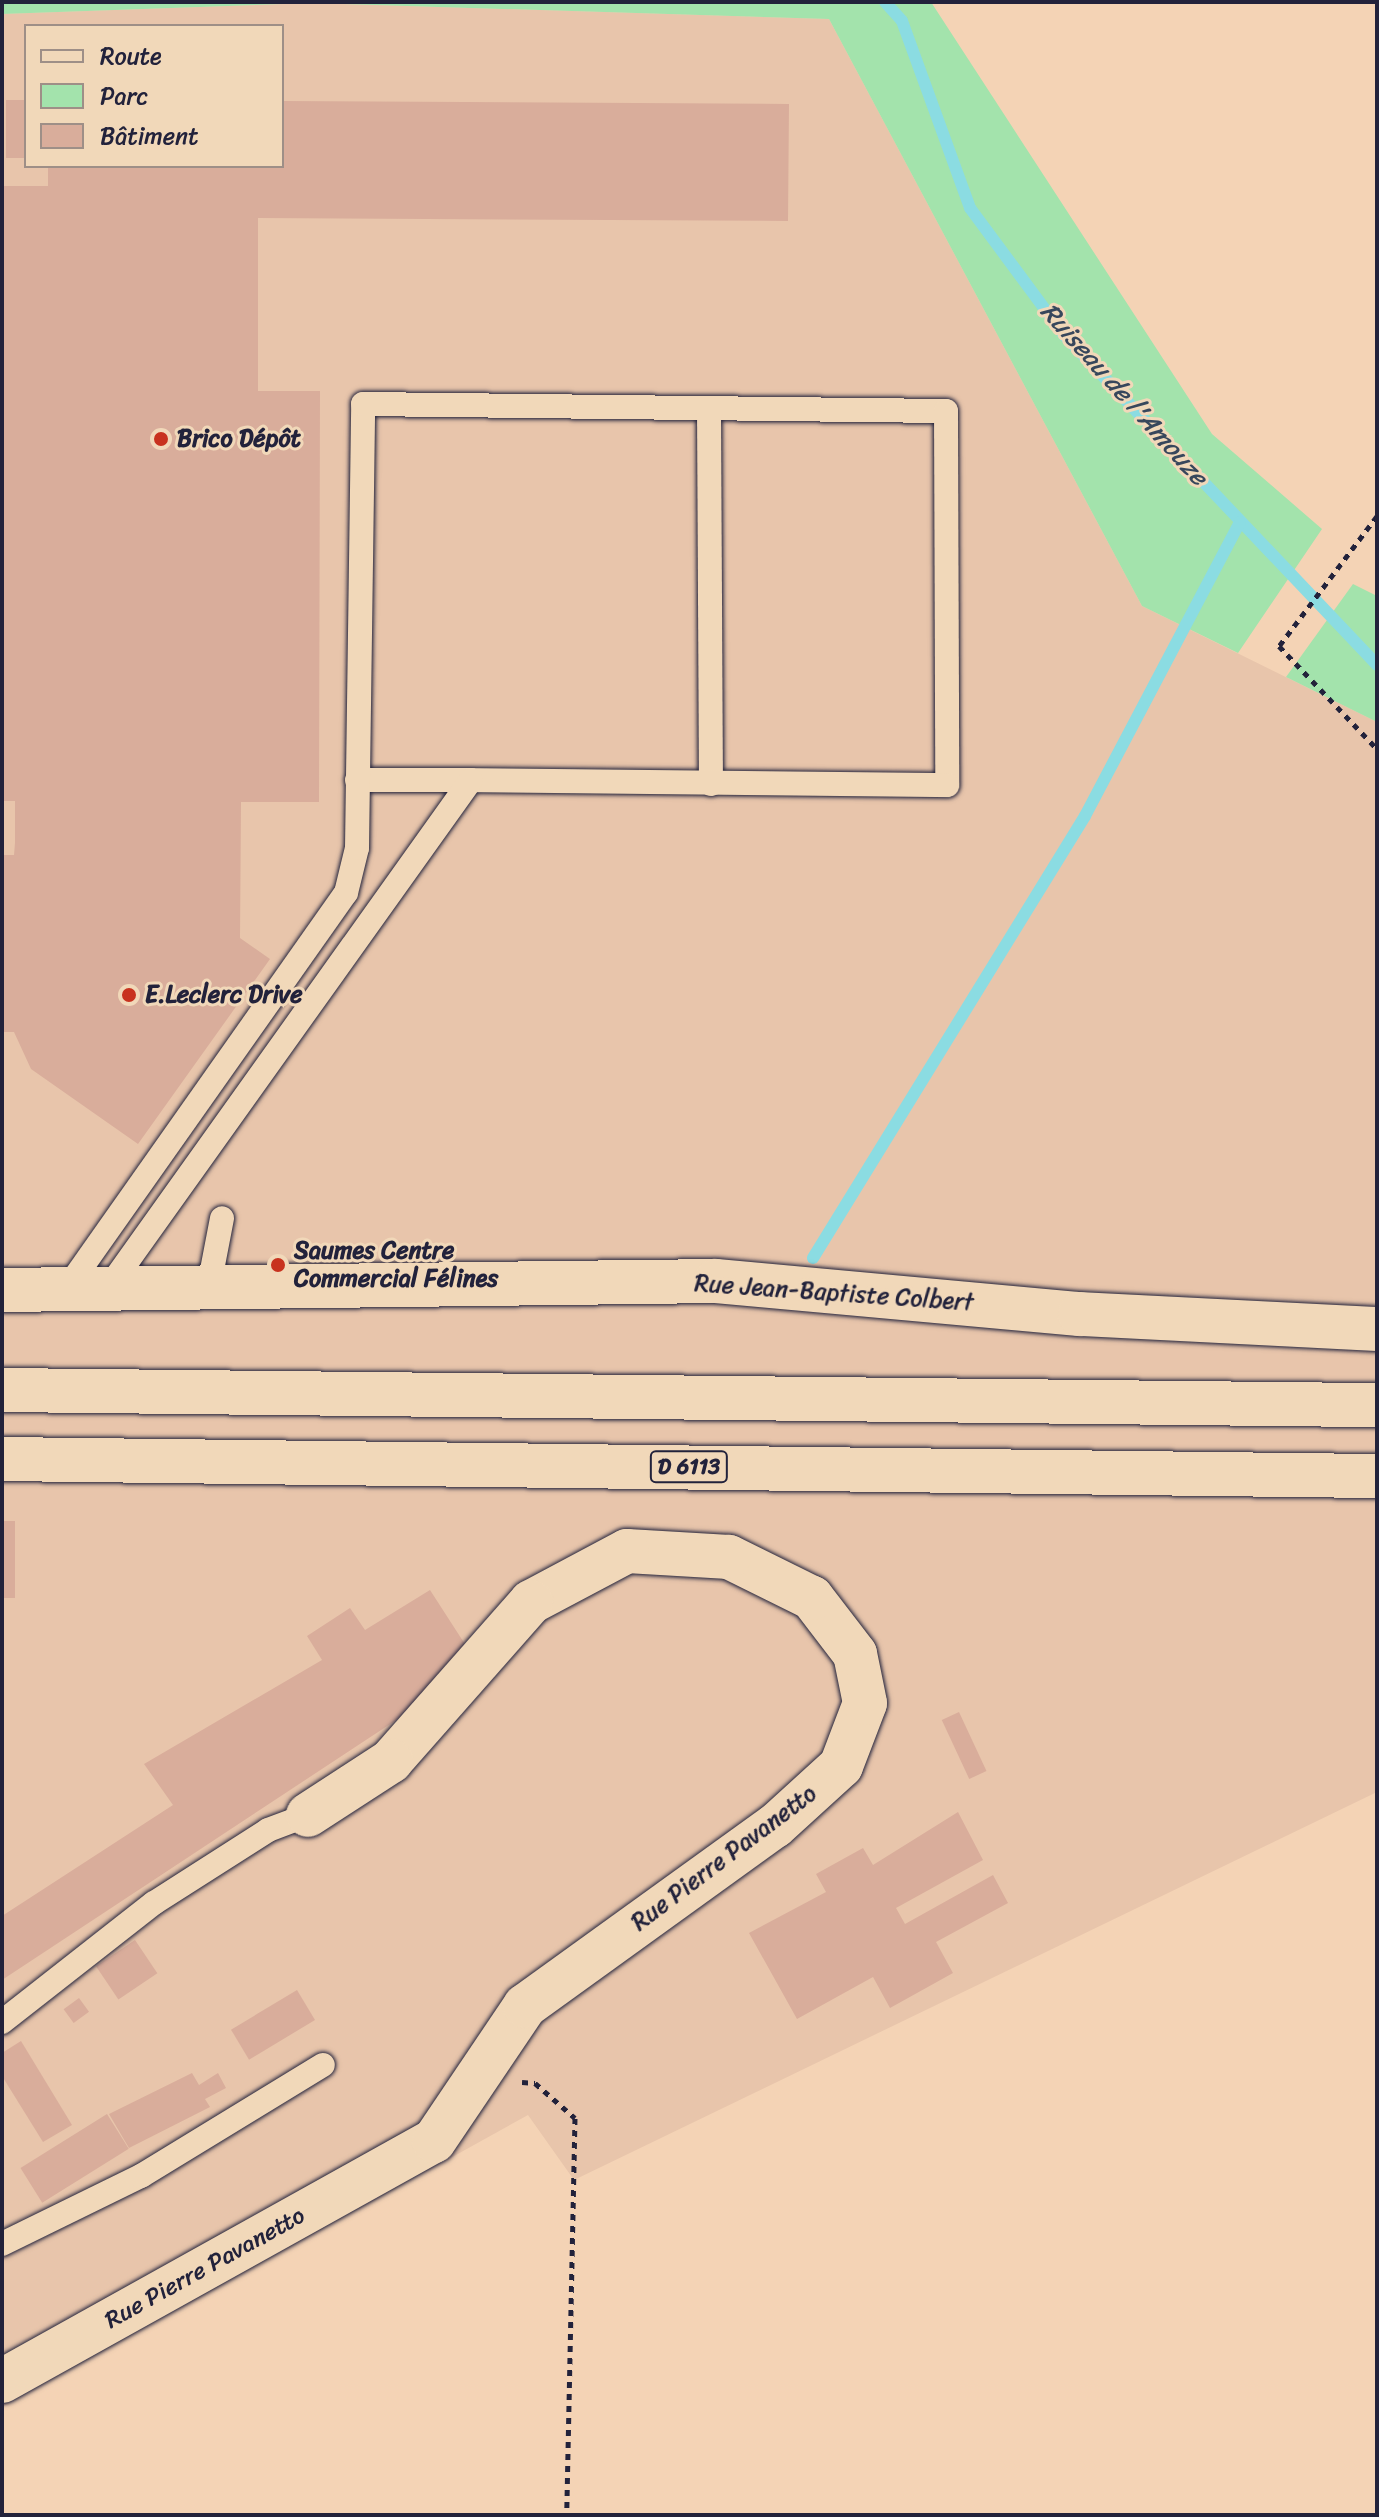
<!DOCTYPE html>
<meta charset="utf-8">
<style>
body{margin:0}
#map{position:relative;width:1379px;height:2517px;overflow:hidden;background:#f4d3b5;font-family:Sriracha,sans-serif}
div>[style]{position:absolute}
.built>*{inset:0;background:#e8c5ab}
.green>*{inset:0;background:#a3e3ac}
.stream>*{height:12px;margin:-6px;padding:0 6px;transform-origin:6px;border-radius:6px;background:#8bdce2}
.building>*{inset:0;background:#d9ad9b;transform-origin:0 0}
.path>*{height:5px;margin-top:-2.5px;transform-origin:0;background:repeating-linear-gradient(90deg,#22223b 0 6px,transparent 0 12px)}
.roads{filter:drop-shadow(0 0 2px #22223b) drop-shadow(0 0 2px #22223b)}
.service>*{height:24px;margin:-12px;padding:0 12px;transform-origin:12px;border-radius:12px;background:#f1d8b9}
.minor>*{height:44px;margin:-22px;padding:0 22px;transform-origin:22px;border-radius:22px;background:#f1d8b9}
.primary>*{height:44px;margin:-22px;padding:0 22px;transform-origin:22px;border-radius:22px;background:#f1d8b9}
.dots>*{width:22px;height:22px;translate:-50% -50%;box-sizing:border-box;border:4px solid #f1d8b9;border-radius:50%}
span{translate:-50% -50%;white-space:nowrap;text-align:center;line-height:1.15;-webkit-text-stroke:6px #f1d8b9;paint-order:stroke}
.shield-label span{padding:2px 6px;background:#f1d8b9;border:2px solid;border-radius:6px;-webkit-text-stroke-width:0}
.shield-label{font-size:22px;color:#22223b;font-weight:700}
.poi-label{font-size:24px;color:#22223b;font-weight:700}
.left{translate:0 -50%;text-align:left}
.street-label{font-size:24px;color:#22223b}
.water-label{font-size:26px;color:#37475c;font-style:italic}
.frame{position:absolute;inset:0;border:4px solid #22223b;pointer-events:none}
.legend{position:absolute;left:24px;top:24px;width:260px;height:144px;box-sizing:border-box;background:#f1d8b9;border:2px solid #9e8f87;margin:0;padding:10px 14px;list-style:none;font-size:24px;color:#22223b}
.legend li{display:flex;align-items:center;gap:16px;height:40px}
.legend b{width:40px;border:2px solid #9e8f87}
</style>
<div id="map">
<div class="built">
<div style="clip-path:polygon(evenodd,311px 3px,829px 19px,1142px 606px,1377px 722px,1377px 1792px,574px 2180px,528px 2115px,2px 2407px,2px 14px,311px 3px,26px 26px,282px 26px,282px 166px,26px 166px,26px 26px)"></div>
</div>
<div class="green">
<div style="clip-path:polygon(2px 2px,931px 2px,1212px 434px,1322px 529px,1238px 653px,1142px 606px,829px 19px,311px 3px,2px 14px)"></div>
<div style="clip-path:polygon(1353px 584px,1377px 596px,1377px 722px,1286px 677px)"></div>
</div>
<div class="stream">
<div style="left:885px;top:2px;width:25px;rotate:48deg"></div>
<div style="left:902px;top:21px;width:199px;rotate:70deg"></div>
<div style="left:970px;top:208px;width:158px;rotate:53.5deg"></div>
<div style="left:1064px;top:335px;width:455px;rotate:46.5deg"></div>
<div style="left:813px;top:1258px;width:519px;rotate:-58.39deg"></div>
<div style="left:1085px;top:816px;width:332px;rotate:-62.2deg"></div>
</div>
<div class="building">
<div style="left:6px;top:100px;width:20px;height:58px"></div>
<div style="clip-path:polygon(282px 101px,789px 104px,788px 221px,258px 218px,258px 391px,320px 391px,319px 802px,241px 802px,240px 938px,270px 959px,138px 1144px,31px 1069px,14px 1032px,2px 1032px,2px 855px,14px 855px,15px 843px,15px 801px,2px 801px,2px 186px,48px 186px,48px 166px,282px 166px)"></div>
<div style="left:2px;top:1521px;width:13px;height:77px"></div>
<div style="clip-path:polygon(430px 1590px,470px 1652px,416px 1707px,2px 1980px,2px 1916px,173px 1805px,144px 1764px,322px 1660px,307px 1636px,350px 1608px,365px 1630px)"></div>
<div style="left:959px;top:1712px;width:65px;height:19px;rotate:65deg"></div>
<div style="clip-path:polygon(958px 1812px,983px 1860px,896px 1908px,905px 1924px,993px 1875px,1008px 1903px,936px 1942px,953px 1973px,890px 2008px,873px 1977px,797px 2019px,749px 1933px,826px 1892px,816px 1874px,863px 1848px,873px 1865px)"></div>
<div style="left:135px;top:1940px;width:40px;height:47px;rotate:56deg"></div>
<div style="left:297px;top:1990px;width:35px;height:77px;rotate:59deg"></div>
<div style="left:79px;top:1998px;width:17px;height:19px;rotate:54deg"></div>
<div style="clip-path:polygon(21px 2041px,72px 2125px,43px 2142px,2px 2076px,2px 2053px)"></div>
<div style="clip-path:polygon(192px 2073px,199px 2085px,218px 2073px,226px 2088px,205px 2099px,210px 2107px,129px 2148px,109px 2114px)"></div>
<div style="left:107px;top:2114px;width:41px;height:102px;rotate:58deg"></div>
</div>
<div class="path">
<div style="left:1377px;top:516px;width:163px;rotate:127deg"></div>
<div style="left:1279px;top:646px;width:142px;rotate:46.4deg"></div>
<div style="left:522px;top:2082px;width:13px;rotate:4deg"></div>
<div style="left:535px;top:2083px;width:53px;rotate:41.2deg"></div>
<div style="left:575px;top:2118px;width:397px;rotate:91.2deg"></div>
</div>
<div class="roads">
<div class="service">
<div style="left:709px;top:408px;width:376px;rotate:89.7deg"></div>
<div style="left:357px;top:780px;width:114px"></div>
<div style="left:65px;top:1291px;width:487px;rotate:-54.8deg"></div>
<div style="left:346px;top:893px;width:46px;rotate:-76.3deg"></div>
<div style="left:357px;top:848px;width:444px;rotate:-89.2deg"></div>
<div style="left:363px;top:404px;width:583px;rotate:0.69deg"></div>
<div style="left:946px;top:411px;width:374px;rotate:89.8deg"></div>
<div style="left:947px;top:785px;width:476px;rotate:-179.4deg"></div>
<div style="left:471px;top:780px;width:627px;rotate:125.52deg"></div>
<div style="left:208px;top:1291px;width:74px;rotate:-79.1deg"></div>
<div style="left:2px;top:2022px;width:193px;rotate:-38.1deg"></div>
<div style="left:154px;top:1903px;width:135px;rotate:-32.6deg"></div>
<div style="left:268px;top:1830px;width:43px;rotate:-20.6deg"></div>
<div style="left:2px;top:2244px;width:155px;rotate:-26.1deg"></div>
<div style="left:141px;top:2176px;width:213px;rotate:-31.4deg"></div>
</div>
<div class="minor">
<div style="left:2px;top:1290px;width:714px;rotate:-0.72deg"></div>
<div style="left:716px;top:1281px;width:365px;rotate:5.2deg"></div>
<div style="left:1080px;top:1314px;width:297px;rotate:2.9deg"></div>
<div style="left:2px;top:2381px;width:494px;rotate:-29.1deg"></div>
<div style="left:434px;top:2141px;width:163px;rotate:-56deg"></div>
<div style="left:525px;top:2006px;width:308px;rotate:-35.8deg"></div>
<div style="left:775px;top:1826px;width:89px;rotate:-42.3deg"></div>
<div style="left:841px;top:1766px;width:67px;rotate:-69.1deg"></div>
<div style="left:865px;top:1703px;width:50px;rotate:-101.5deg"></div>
<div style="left:855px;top:1654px;width:71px;rotate:-127.5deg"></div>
<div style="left:812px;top:1598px;width:93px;rotate:-153.7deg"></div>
<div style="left:729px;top:1557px;width:102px;rotate:-176.6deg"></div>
<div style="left:627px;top:1551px;width:109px;rotate:152deg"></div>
<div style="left:531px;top:1602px;width:212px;rotate:131.4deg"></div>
<div style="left:391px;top:1761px;width:99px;rotate:147deg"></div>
</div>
<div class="primary">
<div style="left:2px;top:1390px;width:1375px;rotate:0.63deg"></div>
<div style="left:2px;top:1459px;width:1375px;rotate:0.71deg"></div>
</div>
</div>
<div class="dots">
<div style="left:161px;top:439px;background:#c8321e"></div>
<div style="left:129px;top:995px;background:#c8321e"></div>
<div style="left:278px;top:1265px;background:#c8321e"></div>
</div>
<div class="shield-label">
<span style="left:689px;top:1467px">D 6113</span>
</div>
<div class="poi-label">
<span class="left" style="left:177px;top:439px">Brico Dépôt</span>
<span class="left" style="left:145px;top:995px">E.Leclerc Drive</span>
<span class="left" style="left:294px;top:1265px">Saumes Centre<br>Commercial Félines</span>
</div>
<div class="street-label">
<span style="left:834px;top:1293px;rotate:4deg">Rue Jean-Baptiste Colbert</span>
<span style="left:724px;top:1858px;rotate:-37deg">Rue Pierre Pavanetto</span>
<span style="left:205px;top:2268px;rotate:-29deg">Rue Pierre Pavanetto</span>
</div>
<div class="water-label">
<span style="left:1124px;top:394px;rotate:48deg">Ruiseau de l'Amouze</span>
</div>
<div class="frame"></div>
<ul class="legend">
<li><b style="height:10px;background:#f1d8b9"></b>Route</li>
<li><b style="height:22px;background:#a3e3ac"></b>Parc</li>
<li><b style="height:22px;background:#d9ad9b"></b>Bâtiment</li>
</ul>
</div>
